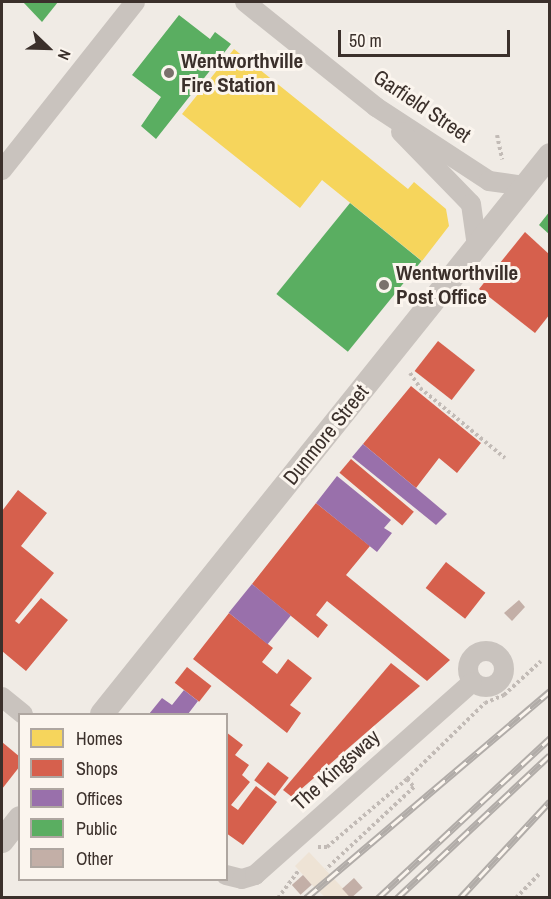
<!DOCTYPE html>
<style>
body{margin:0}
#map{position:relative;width:551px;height:899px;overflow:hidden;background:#f0ebe5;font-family:"Archivo Narrow",sans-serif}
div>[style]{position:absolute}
.plaza>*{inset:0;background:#eee3d5}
.homes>*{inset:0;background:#f6d55c}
.shops>*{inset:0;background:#d6604d;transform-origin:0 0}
.offices>*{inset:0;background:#9970ab;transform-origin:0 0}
.public>*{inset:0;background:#5aae61;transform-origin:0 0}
.building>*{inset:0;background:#c3afa7;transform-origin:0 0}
.path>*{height:4px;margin-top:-2px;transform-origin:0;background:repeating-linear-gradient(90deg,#c2bbb6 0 3px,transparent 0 6px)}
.minor>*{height:20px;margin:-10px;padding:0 10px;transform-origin:10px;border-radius:10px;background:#c9c3be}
.minor>.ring{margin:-10px;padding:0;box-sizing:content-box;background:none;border:20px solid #c9c3be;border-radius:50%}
.tertiary>*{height:24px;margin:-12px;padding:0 12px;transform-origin:12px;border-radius:12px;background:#c9c3be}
.rail>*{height:7px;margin-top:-3.5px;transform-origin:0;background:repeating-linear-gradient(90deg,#fbf5ee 0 14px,#b1aca8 0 28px);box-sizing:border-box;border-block:2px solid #b1aca8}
.path-bridge>*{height:4px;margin-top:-2px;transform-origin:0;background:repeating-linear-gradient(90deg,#c2bbb6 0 3px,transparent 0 6px)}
.dots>*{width:16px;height:16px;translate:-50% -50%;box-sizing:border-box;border:3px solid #fbf5ee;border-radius:50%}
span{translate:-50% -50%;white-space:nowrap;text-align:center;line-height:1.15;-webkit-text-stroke:6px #fbf5ee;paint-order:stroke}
.poi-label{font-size:21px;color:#3b302b;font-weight:700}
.left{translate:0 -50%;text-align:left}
.street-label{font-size:21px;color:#3b302b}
.frame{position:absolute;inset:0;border:3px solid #3b302b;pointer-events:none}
.legend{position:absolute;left:18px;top:713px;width:210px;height:168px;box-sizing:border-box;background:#fbf5ee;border:2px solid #aea6a0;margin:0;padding:8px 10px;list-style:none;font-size:18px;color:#3b302b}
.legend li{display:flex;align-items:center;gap:12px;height:30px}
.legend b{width:30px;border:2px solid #aea6a0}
.north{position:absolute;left:18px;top:18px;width:60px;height:60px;-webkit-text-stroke:4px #fbf5ee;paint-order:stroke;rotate:113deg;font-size:16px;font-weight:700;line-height:24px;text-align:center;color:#3b302b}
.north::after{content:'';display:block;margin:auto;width:21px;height:27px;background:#3b302b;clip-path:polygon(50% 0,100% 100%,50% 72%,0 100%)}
.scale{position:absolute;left:338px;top:30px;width:172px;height:27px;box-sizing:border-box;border:3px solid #3b302b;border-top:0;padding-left:8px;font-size:18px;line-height:21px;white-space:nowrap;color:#3b302b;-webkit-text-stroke:4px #fbf5ee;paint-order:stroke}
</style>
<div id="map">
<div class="plaza">
<div style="clip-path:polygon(309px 852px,351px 897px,325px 897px,312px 885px,295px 866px)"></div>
</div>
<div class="homes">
<div style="clip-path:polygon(234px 49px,408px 189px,414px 182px,446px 209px,449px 226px,422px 261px,322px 180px,300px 208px,182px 114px)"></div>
</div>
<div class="shops">
<div style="clip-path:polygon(525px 232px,550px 255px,550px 314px,535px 333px,479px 289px)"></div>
<div style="left:438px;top:341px;width:47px;height:38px;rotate:38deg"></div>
<div style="clip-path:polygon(411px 386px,481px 443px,457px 473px,439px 458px,416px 488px,363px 444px)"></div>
<div style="left:351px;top:459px;width:82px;height:18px;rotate:40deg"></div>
<div style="clip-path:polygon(18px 490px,47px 513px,21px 546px,54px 573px,15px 621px,19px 624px,41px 598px,68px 620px,26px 671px,2px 651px,2px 511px)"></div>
<div style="clip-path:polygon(316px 503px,370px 546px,346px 575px,450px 660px,427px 681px,327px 601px,316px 615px,328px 625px,318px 638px,252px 584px)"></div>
<div style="left:446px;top:562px;width:50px;height:33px;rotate:38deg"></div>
<div style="clip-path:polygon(229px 613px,273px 648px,262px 662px,277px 674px,288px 659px,312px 678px,290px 705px,301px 713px,287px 733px,193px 659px)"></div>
<div style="clip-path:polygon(391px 663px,420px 686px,292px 797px,283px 790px)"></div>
<div style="left:187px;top:667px;width:31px;height:20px;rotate:38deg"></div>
<div style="clip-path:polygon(226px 732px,243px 745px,235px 755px,249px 765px,242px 775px,250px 782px,231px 805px,238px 810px,256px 786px,277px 802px,243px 845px,226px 833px)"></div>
<div style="clip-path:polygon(2px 742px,20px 757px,20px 766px,2px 789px)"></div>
<div style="left:268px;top:762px;width:26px;height:23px;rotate:37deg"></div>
</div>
<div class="offices">
<div style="clip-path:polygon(363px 444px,416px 488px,447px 514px,436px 525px,352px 457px)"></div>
<div style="clip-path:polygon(337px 476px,391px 520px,384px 528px,392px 533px,377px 552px,316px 503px)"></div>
<div style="left:252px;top:584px;width:50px;height:37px;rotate:39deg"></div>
<div style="clip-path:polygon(184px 690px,198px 701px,188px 714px,149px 714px,162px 698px,172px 705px)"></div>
</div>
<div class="public">
<div style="clip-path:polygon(23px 2px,58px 2px,42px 22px)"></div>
<div style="clip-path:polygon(179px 15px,210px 39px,215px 32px,231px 44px,156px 139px,141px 126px,161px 97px,132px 75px)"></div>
<div style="left:350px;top:203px;width:92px;height:117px;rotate:39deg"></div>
<div style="clip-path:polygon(550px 211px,550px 235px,539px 225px)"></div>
</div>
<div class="building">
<div style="clip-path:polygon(519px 600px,525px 607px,512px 621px,504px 613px)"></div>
<div style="left:303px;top:875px;width:13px;height:15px;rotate:48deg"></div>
<div style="left:354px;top:878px;width:13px;height:16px;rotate:48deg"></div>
</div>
<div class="path">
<div style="left:497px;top:135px;width:25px;rotate:78deg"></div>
<div style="left:410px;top:373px;width:18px;rotate:56deg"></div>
<div style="left:420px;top:388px;width:110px;rotate:39.5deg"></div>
<div style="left:407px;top:779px;width:109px;rotate:-44.3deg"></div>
<div style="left:485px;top:703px;width:21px;rotate:-23deg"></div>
<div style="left:504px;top:695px;width:50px;rotate:-42.6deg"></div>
<div style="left:318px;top:847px;width:9px"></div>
<div style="left:327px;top:847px;width:105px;rotate:-40.4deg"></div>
<div style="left:407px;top:779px;width:11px;rotate:49deg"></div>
<div style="left:414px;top:787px;width:120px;rotate:137deg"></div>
<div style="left:516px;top:898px;width:33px;rotate:-46deg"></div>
</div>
<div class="minor">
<div style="left:245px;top:2px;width:168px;rotate:38.7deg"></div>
<div style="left:376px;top:107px;width:135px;rotate:33.2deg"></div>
<div style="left:489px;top:181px;width:35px;rotate:8deg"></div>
<div style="left:401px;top:132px;width:100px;rotate:45.8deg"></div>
<div style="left:471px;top:204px;width:42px;rotate:81.9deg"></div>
<div style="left:2px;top:170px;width:214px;rotate:-51.6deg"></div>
<div class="ring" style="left:468px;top:651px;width:16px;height:16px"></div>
<div style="left:2px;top:697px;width:27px;rotate:39deg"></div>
<div style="left:226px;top:875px;width:16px;rotate:14deg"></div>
<div style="left:242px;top:879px;width:14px;rotate:-17deg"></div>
<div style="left:255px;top:875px;width:290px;rotate:-41.6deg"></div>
</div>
<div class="tertiary">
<div style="left:102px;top:714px;width:716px;rotate:-51.29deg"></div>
<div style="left:2px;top:841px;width:29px;rotate:-52deg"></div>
</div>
<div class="rail">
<div style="left:306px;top:898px;width:320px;rotate:-40.3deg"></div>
<div style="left:378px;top:898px;width:235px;rotate:-42.9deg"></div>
<div style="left:397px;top:898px;width:209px;rotate:-43.1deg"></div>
<div style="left:460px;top:898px;width:132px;rotate:-47.1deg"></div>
</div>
<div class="path-bridge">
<div style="left:278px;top:898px;width:35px;rotate:-53deg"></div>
</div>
<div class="dots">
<div style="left:169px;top:73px;background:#7a716c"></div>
<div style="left:384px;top:285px;background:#7a716c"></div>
</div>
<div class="poi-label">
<span class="left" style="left:181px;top:73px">Wentworthville<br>Fire Station</span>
<span class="left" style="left:396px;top:285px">Wentworthville<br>Post Office</span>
</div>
<div class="street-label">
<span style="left:422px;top:106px;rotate:34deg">Garfield Street</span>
<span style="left:326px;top:435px;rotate:-51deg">Dunmore Street</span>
<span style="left:336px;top:770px;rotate:-42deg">The Kingsway</span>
</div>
<div class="frame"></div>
<ul class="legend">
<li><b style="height:16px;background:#f6d55c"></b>Homes</li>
<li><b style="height:16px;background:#d6604d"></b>Shops</li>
<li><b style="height:16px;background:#9970ab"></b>Offices</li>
<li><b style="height:16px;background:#5aae61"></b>Public</li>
<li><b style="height:16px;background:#c3afa7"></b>Other</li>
</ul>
<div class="north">N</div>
<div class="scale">50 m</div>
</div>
